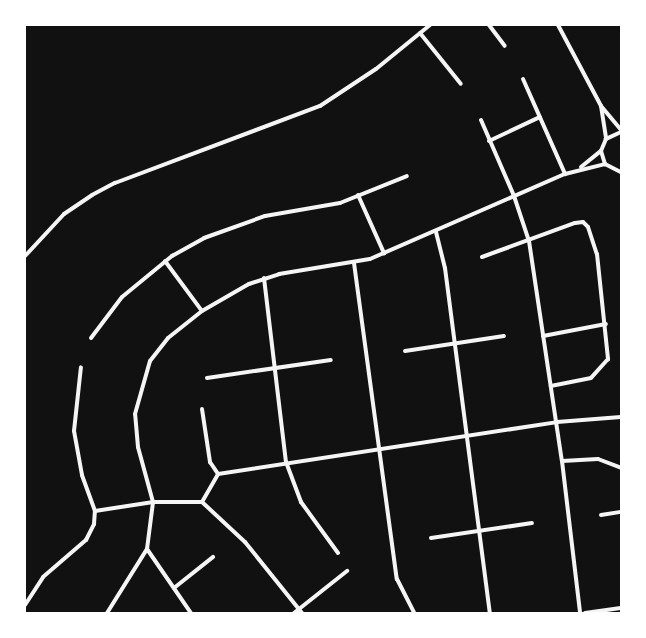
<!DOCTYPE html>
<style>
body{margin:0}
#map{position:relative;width:646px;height:638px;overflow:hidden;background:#111;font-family:"IBM Plex Sans",sans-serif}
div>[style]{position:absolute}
.minor>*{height:4px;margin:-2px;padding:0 2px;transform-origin:2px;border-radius:2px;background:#f5f5f5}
span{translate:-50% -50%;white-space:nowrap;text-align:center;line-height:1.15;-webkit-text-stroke:3.5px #fff;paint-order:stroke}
.frame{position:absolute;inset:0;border:26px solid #fff;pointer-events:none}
</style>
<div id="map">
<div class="minor">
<div style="left:489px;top:25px;width:26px;rotate:53deg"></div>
<div style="left:558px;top:25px;width:92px;rotate:62deg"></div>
<div style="left:601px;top:106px;width:31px;rotate:50deg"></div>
<div style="left:420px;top:33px;width:65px;rotate:51.2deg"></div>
<div style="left:523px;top:79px;width:104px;rotate:66.1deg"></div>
<div style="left:601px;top:106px;width:33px;rotate:81deg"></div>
<div style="left:481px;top:120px;width:83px;rotate:66.5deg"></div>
<div style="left:514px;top:196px;width:47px;rotate:71.6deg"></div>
<div style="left:529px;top:241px;width:222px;rotate:81.5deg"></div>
<div style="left:562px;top:461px;width:153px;rotate:83.2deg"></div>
<div style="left:621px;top:132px;width:17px;rotate:155deg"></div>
<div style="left:606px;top:139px;width:13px;rotate:113deg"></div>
<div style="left:601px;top:151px;width:14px;rotate:73deg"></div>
<div style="left:605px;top:164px;width:18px;rotate:27deg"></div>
<div style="left:489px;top:141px;width:56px;rotate:-25.2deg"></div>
<div style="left:581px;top:167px;width:26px;rotate:-39deg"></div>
<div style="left:358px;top:195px;width:64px;rotate:65.9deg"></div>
<div style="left:436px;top:232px;width:37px;rotate:76deg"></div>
<div style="left:445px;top:268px;width:348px;rotate:82.6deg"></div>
<div style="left:25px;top:256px;width:57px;rotate:-47.1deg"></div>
<div style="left:64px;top:214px;width:34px;rotate:-34deg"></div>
<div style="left:92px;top:195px;width:26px;rotate:-28deg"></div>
<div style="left:115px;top:183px;width:219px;rotate:-20.6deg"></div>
<div style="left:320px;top:106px;width:67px;rotate:-33.5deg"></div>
<div style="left:376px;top:69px;width:70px;rotate:-39.2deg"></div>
<div style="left:482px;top:257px;width:99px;rotate:-20.1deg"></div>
<div style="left:575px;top:223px;width:8px;rotate:-7deg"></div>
<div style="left:583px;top:222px;width:7px;rotate:45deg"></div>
<div style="left:588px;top:227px;width:28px;rotate:72deg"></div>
<div style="left:597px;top:254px;width:106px;rotate:84deg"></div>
<div style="left:608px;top:359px;width:25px;rotate:132deg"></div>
<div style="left:591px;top:378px;width:41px;rotate:168.7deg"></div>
<div style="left:165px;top:261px;width:62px;rotate:53.5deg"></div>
<div style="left:354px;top:263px;width:319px;rotate:82.3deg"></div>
<div style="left:397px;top:579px;width:38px;rotate:63deg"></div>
<div style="left:264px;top:278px;width:185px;rotate:83.2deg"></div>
<div style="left:286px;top:462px;width:43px;rotate:69.4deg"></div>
<div style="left:301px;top:502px;width:63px;rotate:54deg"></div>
<div style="left:543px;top:336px;width:64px;rotate:-10.8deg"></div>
<div style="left:91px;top:338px;width:51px;rotate:-52.9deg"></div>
<div style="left:122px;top:297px;width:65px;rotate:-39.4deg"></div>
<div style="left:172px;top:256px;width:37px;rotate:-29deg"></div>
<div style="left:204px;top:238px;width:65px;rotate:-19.8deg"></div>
<div style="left:265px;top:216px;width:76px;rotate:-9.8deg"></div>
<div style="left:340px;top:203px;width:72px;rotate:-21.9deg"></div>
<div style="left:405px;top:351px;width:100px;rotate:-8.6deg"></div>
<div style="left:207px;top:378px;width:125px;rotate:-8.3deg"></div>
<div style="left:202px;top:409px;width:54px;rotate:81.4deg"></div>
<div style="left:210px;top:462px;width:14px;rotate:56deg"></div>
<div style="left:562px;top:461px;width:36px;rotate:-3deg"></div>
<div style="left:598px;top:459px;width:25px;rotate:21deg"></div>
<div style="left:202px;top:502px;width:32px;rotate:-60deg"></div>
<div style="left:218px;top:474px;width:343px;rotate:-8.7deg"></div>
<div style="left:557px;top:422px;width:64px;rotate:-4.5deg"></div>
<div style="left:95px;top:511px;width:59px;rotate:-8.8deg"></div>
<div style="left:153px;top:502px;width:49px"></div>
<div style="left:202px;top:502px;width:59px;rotate:42.9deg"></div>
<div style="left:245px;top:542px;width:91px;rotate:51.2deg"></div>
<div style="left:601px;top:515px;width:20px;rotate:-9deg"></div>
<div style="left:431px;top:538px;width:102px;rotate:-8.4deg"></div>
<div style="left:147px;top:549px;width:78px;rotate:55.5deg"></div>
<div style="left:174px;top:588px;width:50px;rotate:-38.5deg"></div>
<div style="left:25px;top:605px;width:33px;rotate:-57deg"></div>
<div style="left:43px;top:577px;width:57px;rotate:-40.7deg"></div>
<div style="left:86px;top:540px;width:18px;rotate:-63deg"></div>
<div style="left:94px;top:524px;width:13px;rotate:-86deg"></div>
<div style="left:95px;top:511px;width:38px;rotate:-110deg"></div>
<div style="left:82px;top:475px;width:45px;rotate:-100.3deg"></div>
<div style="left:74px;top:431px;width:64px;rotate:-83.8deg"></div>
<div style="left:107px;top:613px;width:75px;rotate:-58deg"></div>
<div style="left:147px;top:549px;width:47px;rotate:-82.7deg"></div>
<div style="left:153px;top:502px;width:57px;rotate:-105.3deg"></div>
<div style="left:138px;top:447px;width:33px;rotate:-95deg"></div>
<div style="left:135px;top:414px;width:55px;rotate:-74.2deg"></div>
<div style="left:150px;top:361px;width:29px;rotate:-52deg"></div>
<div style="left:168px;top:338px;width:43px;rotate:-38.5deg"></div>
<div style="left:202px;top:311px;width:54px;rotate:-29.9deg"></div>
<div style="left:249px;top:284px;width:32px;rotate:-18deg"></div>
<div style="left:279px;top:274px;width:92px;rotate:-9.4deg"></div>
<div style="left:370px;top:259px;width:213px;rotate:-23.6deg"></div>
<div style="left:565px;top:174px;width:41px;rotate:-14deg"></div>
<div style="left:294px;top:613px;width:68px;rotate:-38.4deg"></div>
<div style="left:585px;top:613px;width:36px;rotate:-8deg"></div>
</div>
<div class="frame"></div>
</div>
